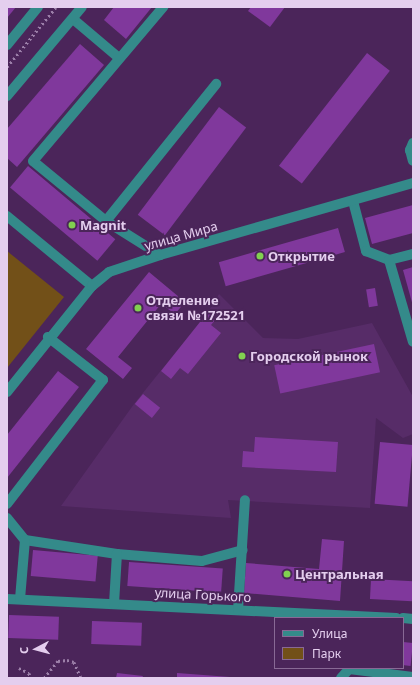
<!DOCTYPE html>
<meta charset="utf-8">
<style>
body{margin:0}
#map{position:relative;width:420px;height:685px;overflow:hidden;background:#4b255a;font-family:"Noto Sans",sans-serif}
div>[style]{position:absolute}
.built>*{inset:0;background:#572c68}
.green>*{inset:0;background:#725018}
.building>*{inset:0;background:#80389c;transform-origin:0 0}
.path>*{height:2.5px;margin-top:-1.25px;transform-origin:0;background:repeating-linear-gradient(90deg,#9c7fa9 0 2px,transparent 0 5px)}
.minor>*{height:10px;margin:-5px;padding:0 5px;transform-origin:5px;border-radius:5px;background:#348a8a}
.dots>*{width:11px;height:11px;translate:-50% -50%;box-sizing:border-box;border:2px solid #4b255a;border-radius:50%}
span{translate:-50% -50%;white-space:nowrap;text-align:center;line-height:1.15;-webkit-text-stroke:4px #4b255a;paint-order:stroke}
.poi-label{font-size:13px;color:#e4ceee;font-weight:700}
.left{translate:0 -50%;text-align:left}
.street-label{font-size:13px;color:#e4ceee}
.frame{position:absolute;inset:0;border:8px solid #e4ceee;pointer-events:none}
.legend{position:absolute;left:274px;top:617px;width:130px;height:52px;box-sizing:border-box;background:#4b255a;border:1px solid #886995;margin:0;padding:5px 7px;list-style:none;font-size:12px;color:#e4ceee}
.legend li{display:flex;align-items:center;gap:8px;height:20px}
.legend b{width:20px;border:1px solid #886995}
.north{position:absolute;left:16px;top:629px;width:40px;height:40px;-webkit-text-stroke:3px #4b255a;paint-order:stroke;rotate:264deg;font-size:11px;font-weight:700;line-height:16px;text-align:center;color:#e4ceee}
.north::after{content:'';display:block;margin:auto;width:14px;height:18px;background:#e4ceee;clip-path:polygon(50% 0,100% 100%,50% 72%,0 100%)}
</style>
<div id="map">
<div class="built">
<div style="clip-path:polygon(219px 294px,263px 338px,298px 339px,372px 323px,413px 397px,413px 434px,403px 438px,376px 418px,370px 508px,228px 500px,231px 518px,61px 506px,134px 404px,208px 312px)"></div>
</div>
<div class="green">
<div style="clip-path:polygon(7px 251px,64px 297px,7px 368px)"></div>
</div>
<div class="building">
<div style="clip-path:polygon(7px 7px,16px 7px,7px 18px)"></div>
<div style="clip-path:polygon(114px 7px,152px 7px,126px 39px,104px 20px)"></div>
<div style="clip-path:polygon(251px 7px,285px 7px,270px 27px,248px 11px)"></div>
<div style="clip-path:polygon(80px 44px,104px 65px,17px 167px,7px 158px,7px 129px)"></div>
<div style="left:367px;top:53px;width:29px;height:143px;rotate:38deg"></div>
<div style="left:219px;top:107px;width:34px;height:135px;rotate:37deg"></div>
<div style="left:28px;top:166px;width:114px;height:28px;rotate:40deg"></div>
<div style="clip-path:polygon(413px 205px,413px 233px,372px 244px,365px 218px)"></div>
<div style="left:338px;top:228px;width:25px;height:124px;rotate:74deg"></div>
<div style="clip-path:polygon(413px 267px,413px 306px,403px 270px)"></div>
<div style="clip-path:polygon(149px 272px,185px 302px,175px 314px,161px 304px,118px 357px,132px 368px,123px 379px,86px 349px)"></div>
<div style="left:375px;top:288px;width:18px;height:9px;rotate:81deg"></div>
<div style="clip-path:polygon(208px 312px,216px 319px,211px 325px,221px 333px,188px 374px,180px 368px,171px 379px,161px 371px)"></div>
<div style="left:374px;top:344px;width:29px;height:102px;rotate:78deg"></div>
<div style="clip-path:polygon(58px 371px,79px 387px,7px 478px,7px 435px)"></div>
<div style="left:143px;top:394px;width:22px;height:13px;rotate:39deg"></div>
<div style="clip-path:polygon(255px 437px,338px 442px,336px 472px,242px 467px,243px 451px,254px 452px)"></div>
<div style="left:380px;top:442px;width:33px;height:62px;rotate:5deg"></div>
<div style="clip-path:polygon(322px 539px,344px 541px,340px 601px,244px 593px,246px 563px,319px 569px)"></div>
<div style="left:33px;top:550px;width:65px;height:26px;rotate:5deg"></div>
<div style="left:129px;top:562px;width:94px;height:24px;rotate:4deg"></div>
<div style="left:371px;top:579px;width:42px;height:20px;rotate:3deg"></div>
<div style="left:9px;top:615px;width:50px;height:23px;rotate:2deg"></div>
<div style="left:92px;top:621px;width:50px;height:23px;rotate:2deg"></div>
<div style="left:403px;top:642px;width:10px;height:23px;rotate:6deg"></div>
<div style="clip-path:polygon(117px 673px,143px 676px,142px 678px,116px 678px)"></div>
<div style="clip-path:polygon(177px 673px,230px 677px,230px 678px,177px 678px)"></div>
</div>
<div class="path">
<div style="left:7px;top:67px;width:77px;rotate:-50.8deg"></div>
<div style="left:19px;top:668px;width:11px;rotate:27deg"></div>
<div style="left:29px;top:673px;width:5px;rotate:68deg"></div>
<div style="left:44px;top:678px;width:22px;rotate:-51deg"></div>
<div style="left:58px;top:661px;width:9px;rotate:-6deg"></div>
<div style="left:67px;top:660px;width:7px;rotate:16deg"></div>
<div style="left:74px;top:662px;width:17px;rotate:66deg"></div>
</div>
<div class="minor">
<div style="left:73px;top:19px;width:60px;rotate:40.3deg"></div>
<div style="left:7px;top:45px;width:49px;rotate:-50.8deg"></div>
<div style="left:7px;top:96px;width:116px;rotate:-49.9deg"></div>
<div style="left:413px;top:143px;width:8px;rotate:113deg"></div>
<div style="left:410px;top:150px;width:11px;rotate:75deg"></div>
<div style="left:353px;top:201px;width:52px;rotate:75.4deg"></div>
<div style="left:366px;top:251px;width:25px;rotate:21deg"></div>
<div style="left:389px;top:260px;width:25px;rotate:-14deg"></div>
<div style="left:7px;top:216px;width:110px;rotate:39.5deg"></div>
<div style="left:106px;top:221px;width:176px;rotate:-51.2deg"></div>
<div style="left:160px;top:255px;width:64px;rotate:-147.8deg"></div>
<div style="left:106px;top:221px;width:94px;rotate:-140.6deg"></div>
<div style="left:33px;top:161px;width:202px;rotate:-49.8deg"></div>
<div style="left:389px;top:260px;width:85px;rotate:73.7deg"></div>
<div style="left:7px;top:392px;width:136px;rotate:-51.3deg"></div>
<div style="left:92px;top:286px;width:22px;rotate:-39deg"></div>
<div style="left:109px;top:272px;width:54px;rotate:-18.4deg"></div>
<div style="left:160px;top:255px;width:263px;rotate:-15.9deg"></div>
<div style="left:7px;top:504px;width:157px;rotate:-52.3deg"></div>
<div style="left:103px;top:380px;width:70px;rotate:-142deg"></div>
<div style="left:7px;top:518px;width:28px;rotate:51deg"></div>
<div style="left:25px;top:540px;width:93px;rotate:8.7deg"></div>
<div style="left:117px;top:554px;width:85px;rotate:4.7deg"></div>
<div style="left:202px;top:561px;width:42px;rotate:-15deg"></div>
<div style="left:7px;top:599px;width:390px;rotate:2.8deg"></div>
<div style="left:20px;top:599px;width:59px;rotate:-85.2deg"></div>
<div style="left:114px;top:604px;width:50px;rotate:-86.6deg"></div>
<div style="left:238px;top:610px;width:110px;rotate:-86.4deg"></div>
<div style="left:403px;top:618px;width:10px;rotate:6deg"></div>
<div style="left:341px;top:678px;width:12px;rotate:-48deg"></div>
<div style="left:349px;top:669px;width:64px;rotate:7.1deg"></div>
</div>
<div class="dots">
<div style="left:72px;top:225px;background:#81d050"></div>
<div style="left:260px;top:256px;background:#81d050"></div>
<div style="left:138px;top:308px;background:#81d050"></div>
<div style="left:242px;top:356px;background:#81d050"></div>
<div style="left:287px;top:574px;background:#81d050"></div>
</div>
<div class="poi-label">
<span class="left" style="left:80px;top:225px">Magnit</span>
<span class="left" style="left:268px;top:256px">Открытие</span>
<span class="left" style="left:146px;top:308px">Отделение<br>связи №172521</span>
<span class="left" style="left:250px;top:356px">Городской рынок</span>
<span class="left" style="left:295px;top:574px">Центральная</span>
</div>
<div class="street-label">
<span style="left:181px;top:236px;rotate:-16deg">улица Мира</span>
<span style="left:203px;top:595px;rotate:3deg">улица Горького</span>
</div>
<div class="frame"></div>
<ul class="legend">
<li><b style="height:5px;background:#348a8a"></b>Улица</li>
<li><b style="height:11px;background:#725018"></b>Парк</li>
</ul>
<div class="north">С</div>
</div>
